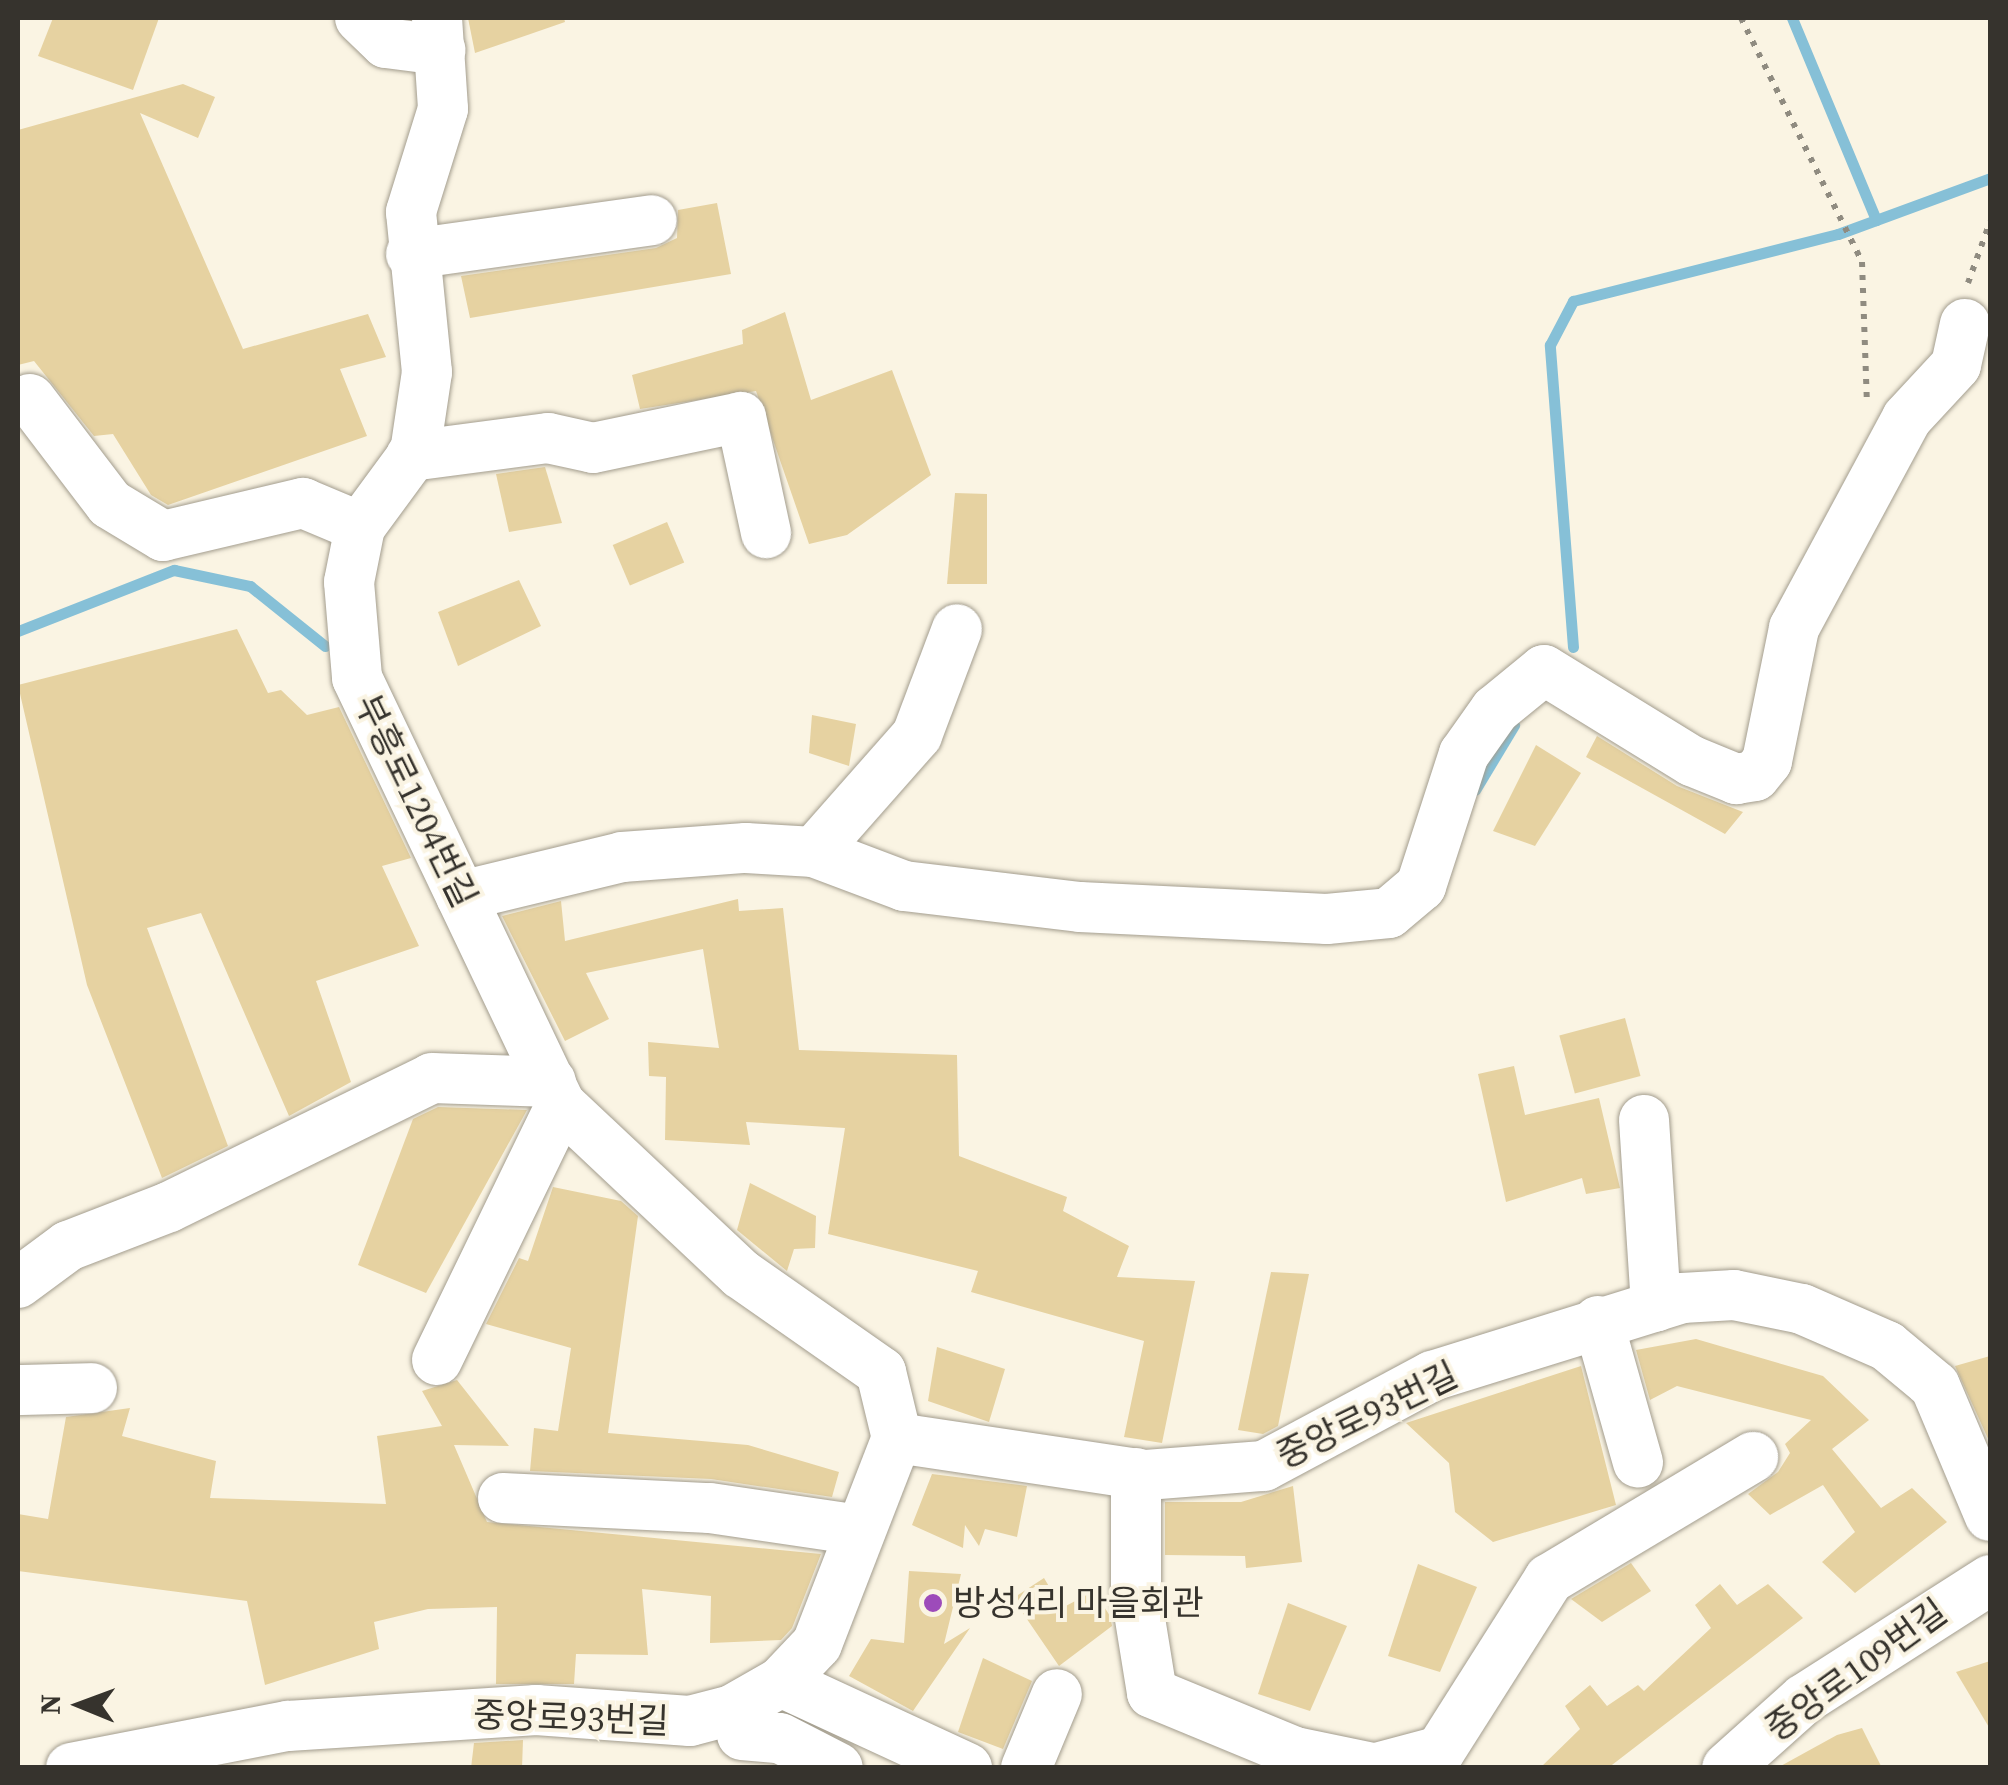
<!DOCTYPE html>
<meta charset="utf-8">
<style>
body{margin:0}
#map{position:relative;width:2008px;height:1785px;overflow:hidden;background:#faf4e3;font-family:"Source Serif 4","Noto Sans KR",serif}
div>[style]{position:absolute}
.stream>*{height:11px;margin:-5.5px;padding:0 5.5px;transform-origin:5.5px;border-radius:5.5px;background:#86c0d7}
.building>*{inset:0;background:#e6d2a1;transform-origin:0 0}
.path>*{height:6px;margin-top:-3px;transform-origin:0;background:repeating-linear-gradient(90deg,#8f8b80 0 5px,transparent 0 13px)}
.roads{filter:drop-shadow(0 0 2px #a39d8e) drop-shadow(0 0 2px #a39d8e)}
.minor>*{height:50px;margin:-25px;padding:0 25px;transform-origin:25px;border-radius:25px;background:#fff}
.dots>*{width:28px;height:28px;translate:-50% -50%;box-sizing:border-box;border:5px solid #faf4e3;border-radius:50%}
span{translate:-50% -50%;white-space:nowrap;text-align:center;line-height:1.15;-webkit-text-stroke:8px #faf4e3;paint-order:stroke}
.street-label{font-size:35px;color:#36332d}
.poi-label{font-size:35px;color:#36332d}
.left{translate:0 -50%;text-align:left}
.frame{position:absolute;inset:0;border:20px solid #36332d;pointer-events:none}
.north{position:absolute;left:30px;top:1655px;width:100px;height:100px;-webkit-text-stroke:8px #faf4e3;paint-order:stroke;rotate:271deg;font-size:28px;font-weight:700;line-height:40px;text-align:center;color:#36332d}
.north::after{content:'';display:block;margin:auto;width:35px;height:45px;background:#36332d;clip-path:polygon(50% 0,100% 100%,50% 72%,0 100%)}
</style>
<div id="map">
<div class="stream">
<div style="left:1792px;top:18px;width:219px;rotate:67.4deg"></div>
<div style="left:18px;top:631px;width:168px;rotate:-21.4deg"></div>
<div style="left:174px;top:570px;width:78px;rotate:11.9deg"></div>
<div style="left:250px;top:586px;width:96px;rotate:38.7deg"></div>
<div style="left:1573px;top:647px;width:303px;rotate:-94.4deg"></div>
<div style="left:1550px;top:345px;width:50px;rotate:-62.4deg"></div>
<div style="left:1573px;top:301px;width:273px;rotate:-14.2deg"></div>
<div style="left:1838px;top:234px;width:162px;rotate:-20.2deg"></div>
<div style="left:1475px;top:790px;width:76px;rotate:-59deg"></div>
</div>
<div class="building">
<div style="clip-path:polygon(53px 18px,159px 18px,133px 90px,38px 56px)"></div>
<div style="clip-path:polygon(468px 18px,564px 18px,565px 22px,475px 53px)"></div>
<div style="clip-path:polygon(183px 84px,215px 97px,198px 138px,140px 113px,243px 349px,368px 314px,386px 357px,340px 369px,367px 436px,168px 505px,151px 495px,113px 434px,94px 436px,34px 361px,18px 365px,18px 130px)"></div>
<div style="clip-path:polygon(717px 203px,731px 274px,470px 318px,461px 276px,656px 248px,677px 238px,678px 210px)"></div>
<div style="clip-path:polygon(785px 312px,811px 400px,892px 370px,931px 475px,847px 535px,809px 544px,756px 391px,640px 409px,632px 375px,743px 344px,742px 330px)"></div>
<div style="clip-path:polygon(545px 467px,562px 523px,509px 532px,496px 474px)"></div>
<div style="clip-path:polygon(955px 493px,987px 494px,987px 584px,947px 584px)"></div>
<div style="left:667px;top:522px;width:44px;height:59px;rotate:67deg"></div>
<div style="clip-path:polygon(519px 580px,541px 626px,458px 666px,438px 612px)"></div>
<div style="clip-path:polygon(237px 629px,268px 693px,281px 690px,307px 715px,339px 707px,411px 858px,382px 866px,419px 946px,316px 981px,351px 1082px,289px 1116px,201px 913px,147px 928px,228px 1146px,162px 1178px,87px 985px,18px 685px)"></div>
<div style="clip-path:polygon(812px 715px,856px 724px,849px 766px,809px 753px)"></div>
<div style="clip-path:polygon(1597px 736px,1677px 786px,1743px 812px,1725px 834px,1586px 757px)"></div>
<div style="clip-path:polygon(1536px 745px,1581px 773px,1535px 846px,1493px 831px)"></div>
<div style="clip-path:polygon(738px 899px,739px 911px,783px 908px,799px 1050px,957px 1055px,959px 1156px,1067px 1197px,1063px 1211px,1129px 1246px,1117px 1277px,1195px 1281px,1162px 1443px,1124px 1437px,1144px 1341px,971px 1292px,978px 1271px,828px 1234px,845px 1128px,746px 1122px,750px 1145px,665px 1140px,666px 1077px,649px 1076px,648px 1042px,719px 1048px,703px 949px,586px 973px,609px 1019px,565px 1041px,502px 916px,561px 901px,565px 941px)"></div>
<div style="left:1625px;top:1018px;width:60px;height:68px;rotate:75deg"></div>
<div style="clip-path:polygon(1514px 1066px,1525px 1115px,1599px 1098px,1620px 1188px,1586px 1194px,1582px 1178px,1506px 1202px,1478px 1074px)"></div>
<div style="clip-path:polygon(438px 1107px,527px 1110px,426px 1293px,358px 1265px,413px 1119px)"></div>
<div style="clip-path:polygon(750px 1183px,816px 1216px,815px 1248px,794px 1249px,787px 1271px,737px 1230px)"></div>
<div style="clip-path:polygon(553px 1187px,621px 1201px,638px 1216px,608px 1433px,748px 1445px,839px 1472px,832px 1497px,711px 1479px,530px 1471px,534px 1428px,558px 1431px,571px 1348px,486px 1324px,519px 1258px,528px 1261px)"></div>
<div style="clip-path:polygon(1271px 1272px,1309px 1274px,1278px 1426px,1263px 1434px,1238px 1430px)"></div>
<div style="clip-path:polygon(1696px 1339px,1823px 1376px,1869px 1420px,1832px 1449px,1881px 1508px,1912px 1488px,1947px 1522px,1855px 1593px,1822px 1562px,1855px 1532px,1823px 1485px,1770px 1515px,1748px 1494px,1778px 1472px,1790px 1453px,1785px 1444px,1811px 1420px,1677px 1386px,1650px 1400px,1636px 1350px)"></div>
<div style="clip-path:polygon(937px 1347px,1005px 1369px,989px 1422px,928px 1401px)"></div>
<div style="clip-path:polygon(1990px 1356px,1990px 1443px,1955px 1366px)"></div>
<div style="clip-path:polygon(1581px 1366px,1616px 1505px,1493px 1542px,1455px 1512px,1449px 1463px,1406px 1423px)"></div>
<div style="clip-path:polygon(457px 1380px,509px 1446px,454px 1445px,487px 1522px,821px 1554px,792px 1628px,781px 1640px,710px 1643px,711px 1596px,642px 1589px,648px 1655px,576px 1654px,574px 1684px,496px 1684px,497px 1607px,428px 1609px,374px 1622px,379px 1649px,265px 1685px,247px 1601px,18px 1571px,18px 1514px,48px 1519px,66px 1417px,130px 1408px,122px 1436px,216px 1461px,210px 1498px,386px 1504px,377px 1436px,442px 1426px,422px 1391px)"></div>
<div style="clip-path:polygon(932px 1474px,1027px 1486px,1017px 1537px,985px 1529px,979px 1546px,965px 1525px,963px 1548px,912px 1525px)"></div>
<div style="clip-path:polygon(1293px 1486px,1302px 1562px,1246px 1568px,1245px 1556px,1165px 1555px,1165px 1502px,1241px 1502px)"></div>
<div style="clip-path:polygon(1631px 1563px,1651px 1591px,1602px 1622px,1571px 1599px)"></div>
<div style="clip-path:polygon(1418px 1564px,1477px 1587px,1440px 1672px,1388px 1656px)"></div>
<div style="clip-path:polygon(909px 1571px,961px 1574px,944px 1644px,970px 1628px,913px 1711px,849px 1676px,871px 1639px,904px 1643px)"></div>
<div style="clip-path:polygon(1044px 1578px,1062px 1608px,1094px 1591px,1110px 1616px,1112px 1626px,1059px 1666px,1018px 1606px,1018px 1595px)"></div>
<div style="clip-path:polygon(1720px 1584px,1737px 1605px,1768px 1584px,1803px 1618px,1608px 1768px,1540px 1768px,1580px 1729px,1565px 1706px,1590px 1685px,1607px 1706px,1638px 1685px,1644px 1691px,1711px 1628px,1695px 1605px)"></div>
<div style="clip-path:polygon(1288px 1603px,1347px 1626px,1310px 1711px,1258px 1694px)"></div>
<div style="clip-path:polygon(983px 1658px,1032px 1681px,1003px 1749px,958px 1732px)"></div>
<div style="clip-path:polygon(1990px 1661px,1990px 1729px,1956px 1672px)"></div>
<div style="clip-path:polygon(1862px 1728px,1882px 1768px,1777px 1768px,1837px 1735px)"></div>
<div style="clip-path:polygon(523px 1740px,522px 1768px,471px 1768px,474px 1743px)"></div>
</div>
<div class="path">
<div style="left:1741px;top:18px;width:272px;rotate:63.6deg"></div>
<div style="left:1862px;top:262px;width:141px;rotate:88deg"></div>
<div style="left:1968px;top:283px;width:65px;rotate:-70.2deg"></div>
</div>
<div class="roads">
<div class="minor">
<div style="left:360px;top:18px;width:36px;rotate:44deg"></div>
<div style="left:386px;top:43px;width:55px;rotate:7.3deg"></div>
<div style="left:437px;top:18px;width:91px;rotate:86.2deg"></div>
<div style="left:443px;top:109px;width:108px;rotate:107.3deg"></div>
<div style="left:411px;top:212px;width:161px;rotate:84.3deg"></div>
<div style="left:427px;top:372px;width:81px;rotate:98.5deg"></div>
<div style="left:415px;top:452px;width:93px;rotate:126.3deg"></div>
<div style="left:360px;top:527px;width:56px;rotate:101.3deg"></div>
<div style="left:349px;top:582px;width:96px;rotate:85.2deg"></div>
<div style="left:357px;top:678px;width:473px;rotate:64.5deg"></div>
<div style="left:561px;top:1105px;width:247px;rotate:43.2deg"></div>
<div style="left:741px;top:1274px;width:171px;rotate:35deg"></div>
<div style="left:881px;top:1372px;width:68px;rotate:76.4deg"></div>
<div style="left:411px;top:254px;width:243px;rotate:-8deg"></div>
<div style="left:30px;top:399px;width:132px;rotate:52.7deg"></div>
<div style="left:110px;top:504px;width:62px;rotate:31.1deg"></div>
<div style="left:163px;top:536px;width:144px;rotate:-13.3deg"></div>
<div style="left:303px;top:503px;width:62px;rotate:22.8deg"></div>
<div style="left:411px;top:456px;width:138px;rotate:-7.5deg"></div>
<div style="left:548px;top:438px;width:46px;rotate:12.5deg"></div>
<div style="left:593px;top:448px;width:151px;rotate:-11.8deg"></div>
<div style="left:741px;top:417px;width:119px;rotate:77.8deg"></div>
<div style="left:814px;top:852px;width:156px;rotate:-48.6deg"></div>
<div style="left:917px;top:735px;width:113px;rotate:-69.3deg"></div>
<div style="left:461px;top:896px;width:166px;rotate:-13.6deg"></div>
<div style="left:622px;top:857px;width:124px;rotate:-4.2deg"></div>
<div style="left:746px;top:848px;width:68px;rotate:3.4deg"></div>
<div style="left:814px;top:852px;width:96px;rotate:20.7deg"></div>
<div style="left:904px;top:886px;width:177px;rotate:6.8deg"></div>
<div style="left:1080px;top:907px;width:247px;rotate:2.8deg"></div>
<div style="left:1327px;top:919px;width:62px;rotate:-5.5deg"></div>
<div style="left:1389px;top:913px;width:42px;rotate:-40.2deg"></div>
<div style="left:1421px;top:886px;width:139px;rotate:-72deg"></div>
<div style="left:1464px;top:754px;width:54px;rotate:-54.8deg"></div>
<div style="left:1495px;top:710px;width:63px;rotate:-39.2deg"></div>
<div style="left:1544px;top:670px;width:174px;rotate:31.6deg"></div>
<div style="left:1692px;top:761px;width:48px;rotate:22.2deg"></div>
<div style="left:1736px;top:779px;width:19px;rotate:-9deg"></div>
<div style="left:1755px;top:776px;width:19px;rotate:-51deg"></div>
<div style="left:1767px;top:761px;width:136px;rotate:-78.5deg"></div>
<div style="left:1794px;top:628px;width:238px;rotate:-61.7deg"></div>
<div style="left:1907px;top:418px;width:72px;rotate:-47.2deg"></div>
<div style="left:1956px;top:365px;width:42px;rotate:-77.6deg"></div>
<div style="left:1644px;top:1120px;width:187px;rotate:86.3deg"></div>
<div style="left:18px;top:1283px;width:62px;rotate:-36.5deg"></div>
<div style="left:68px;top:1246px;width:108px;rotate:-21.1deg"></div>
<div style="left:169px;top:1207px;width:293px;rotate:-26.1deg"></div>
<div style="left:432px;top:1078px;width:119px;rotate:1.9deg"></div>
<div style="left:1598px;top:1321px;width:147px;rotate:74.2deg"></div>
<div style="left:437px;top:1360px;width:284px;rotate:-64.1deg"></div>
<div style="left:18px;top:1390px;width:74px;rotate:-1.5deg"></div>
<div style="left:897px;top:1438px;width:252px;rotate:8.5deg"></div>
<div style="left:1146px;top:1475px;width:118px;rotate:-4.4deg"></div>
<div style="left:1264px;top:1466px;width:191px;rotate:-28.2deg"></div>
<div style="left:1432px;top:1376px;width:262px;rotate:-17.3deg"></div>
<div style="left:1682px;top:1298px;width:52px;rotate:-3.3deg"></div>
<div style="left:1734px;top:1295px;width:69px;rotate:11.6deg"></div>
<div style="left:1802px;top:1309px;width:93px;rotate:23.5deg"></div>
<div style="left:1887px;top:1346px;width:62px;rotate:39.8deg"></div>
<div style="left:1935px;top:1386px;width:141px;rotate:67.1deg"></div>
<div style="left:1136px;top:1473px;width:121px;rotate:90deg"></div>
<div style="left:1136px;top:1594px;width:100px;rotate:80.8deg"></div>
<div style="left:1152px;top:1693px;width:155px;rotate:22.4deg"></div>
<div style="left:1295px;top:1752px;width:79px;rotate:11.7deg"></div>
<div style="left:503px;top:1498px;width:207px;rotate:2.8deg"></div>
<div style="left:710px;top:1508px;width:151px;rotate:8.4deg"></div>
<div style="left:781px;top:1682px;width:205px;rotate:24.8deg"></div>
<div style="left:742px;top:1735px;width:38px;rotate:5deg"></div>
<div style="left:780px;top:1738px;width:65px;rotate:27.3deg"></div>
<div style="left:71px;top:1768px;width:221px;rotate:-11deg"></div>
<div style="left:288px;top:1726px;width:249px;rotate:-3.7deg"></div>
<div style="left:536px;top:1710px;width:154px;rotate:4.1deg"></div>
<div style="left:690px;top:1721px;width:43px;rotate:-14.7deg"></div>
<div style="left:732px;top:1710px;width:56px;rotate:-29.7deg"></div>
<div style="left:781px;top:1682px;width:52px;rotate:-46.5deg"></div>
<div style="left:817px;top:1644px;width:221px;rotate:-68.8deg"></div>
<div style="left:1026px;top:1768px;width:80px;rotate:-67.3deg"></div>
<div style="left:1377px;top:1768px;width:65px;rotate:-15.1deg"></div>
<div style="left:1440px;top:1751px;width:204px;rotate:-57.6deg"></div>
<div style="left:1549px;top:1579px;width:238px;rotate:-30.9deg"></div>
<div style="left:1727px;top:1768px;width:103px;rotate:-41.9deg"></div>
<div style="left:1804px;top:1699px;width:221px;rotate:-32.6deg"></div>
</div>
</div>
<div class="dots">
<div style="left:933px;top:1603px;background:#9d4bba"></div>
</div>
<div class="street-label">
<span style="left:416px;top:801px;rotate:64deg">부흥로1204번길</span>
<span style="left:1367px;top:1415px;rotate:-26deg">중앙로93번길</span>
<span style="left:1856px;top:1670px;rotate:-36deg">중앙로109번길</span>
<span style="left:571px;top:1718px;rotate:2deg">중앙로93번길</span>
</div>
<div class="poi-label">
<span class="left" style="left:953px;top:1603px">방성4리 마을회관</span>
</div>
<div class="frame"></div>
<div class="north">N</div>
</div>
